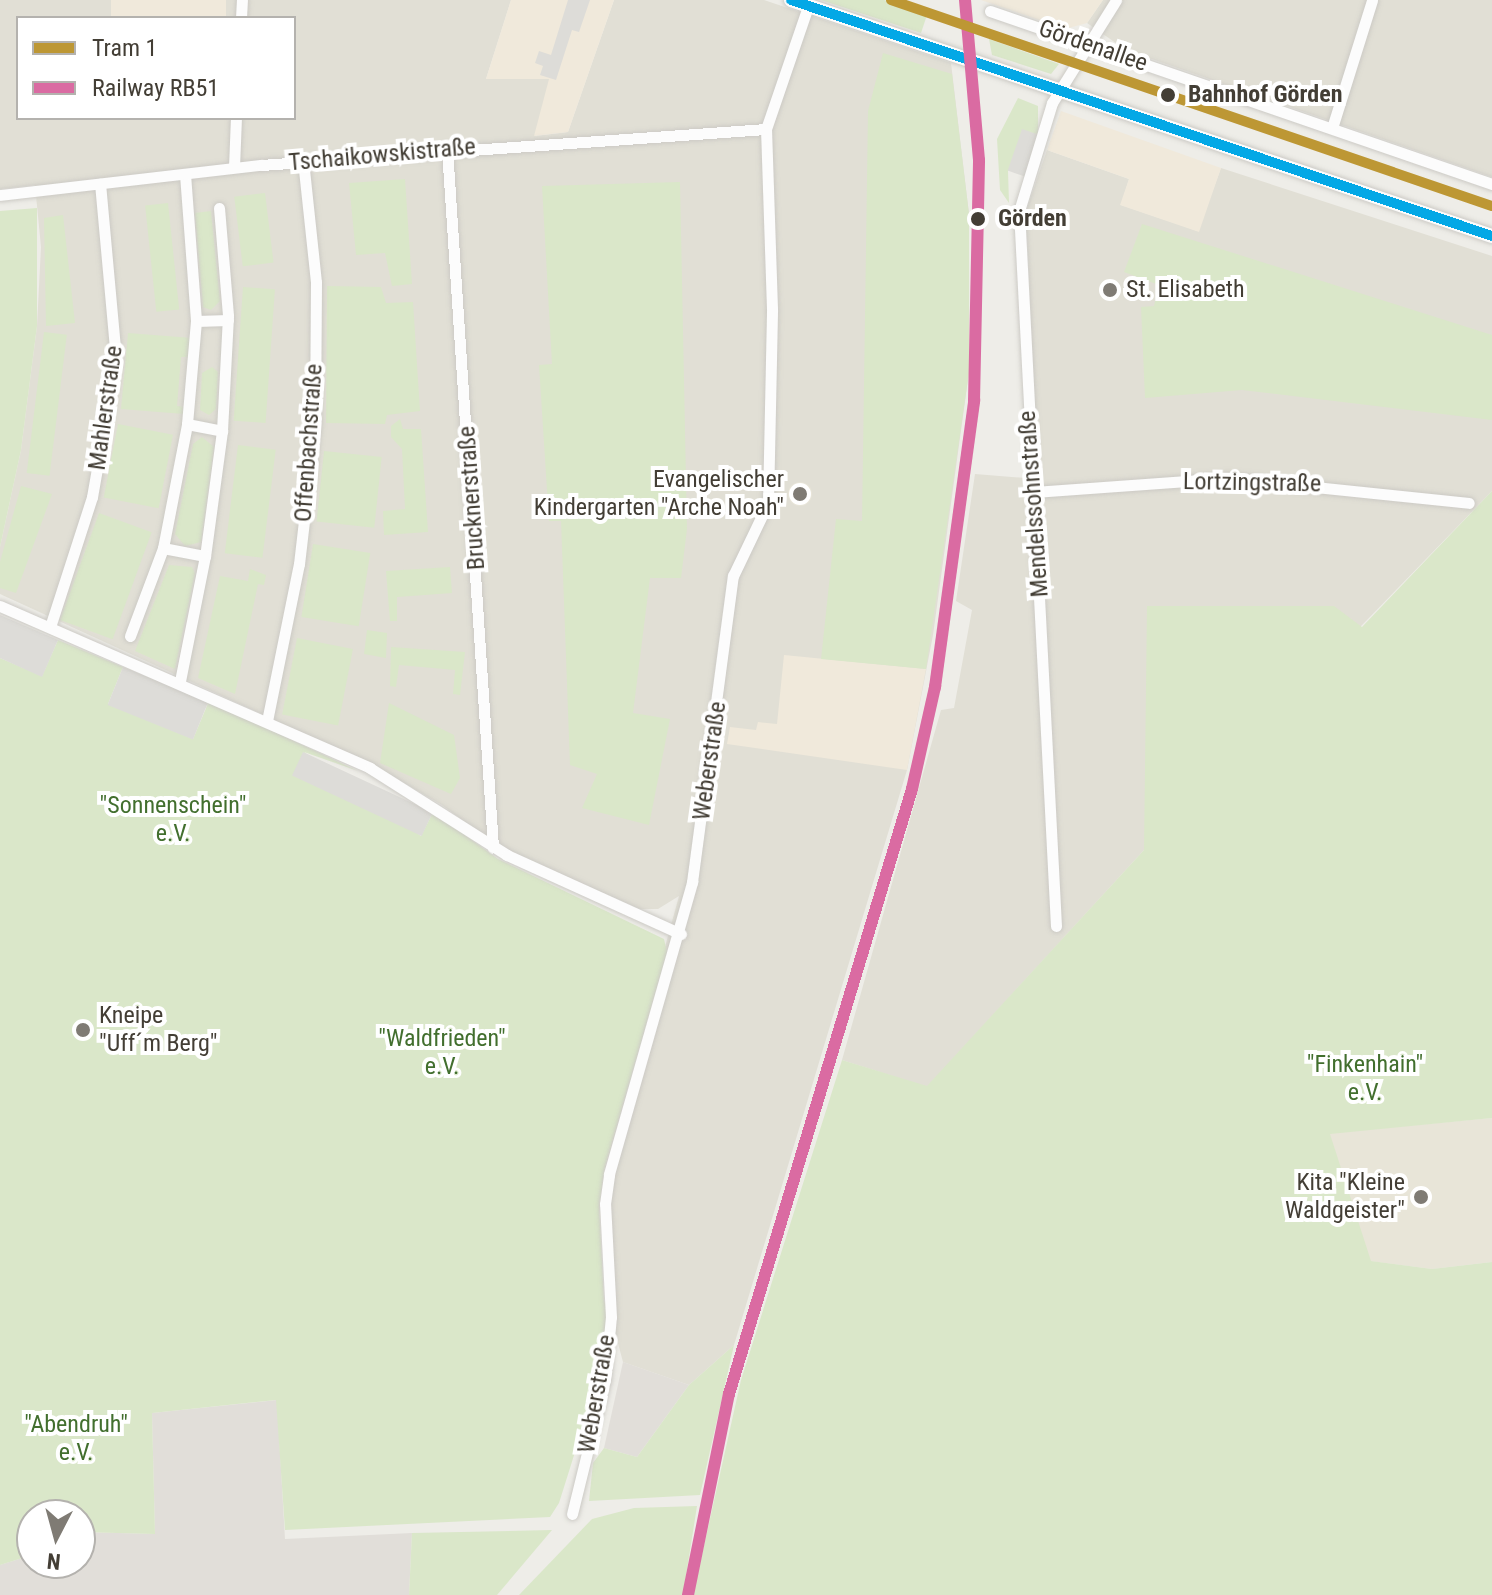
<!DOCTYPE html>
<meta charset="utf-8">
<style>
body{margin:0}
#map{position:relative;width:1492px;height:1595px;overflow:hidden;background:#eeede8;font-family:"Roboto Condensed",sans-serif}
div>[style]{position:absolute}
.residential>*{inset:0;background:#e1dfd5}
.commercial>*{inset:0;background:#f0e9db;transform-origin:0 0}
.industrial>*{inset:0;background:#e1ded9}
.education>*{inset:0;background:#e8e5d8}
.round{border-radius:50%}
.green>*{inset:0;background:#dae7c9;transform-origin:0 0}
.parking>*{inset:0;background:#dddcd8;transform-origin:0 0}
.roads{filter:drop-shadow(0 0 2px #cccac5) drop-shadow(0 0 2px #cccac5)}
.minor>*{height:11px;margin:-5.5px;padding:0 5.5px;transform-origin:5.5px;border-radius:5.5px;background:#fcfcfc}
.tertiary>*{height:14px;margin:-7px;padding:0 7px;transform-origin:7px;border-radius:7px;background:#fcfcfc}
.bus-1>*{height:10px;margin:-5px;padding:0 5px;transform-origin:5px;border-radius:5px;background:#03a8e6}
.rail-1>*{height:12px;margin:-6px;padding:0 6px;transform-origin:6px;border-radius:6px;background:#da6ba2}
.tram-1>*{height:10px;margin:-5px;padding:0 5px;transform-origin:5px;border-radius:5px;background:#bd9734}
.dots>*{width:22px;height:22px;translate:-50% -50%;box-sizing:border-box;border:4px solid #fff;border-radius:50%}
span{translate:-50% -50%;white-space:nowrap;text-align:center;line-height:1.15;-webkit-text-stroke:8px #fff;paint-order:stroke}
.street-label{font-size:24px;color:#433e35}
.stop-label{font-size:24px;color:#433e35;font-weight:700}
.left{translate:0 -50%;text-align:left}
.poi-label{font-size:24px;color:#433e35}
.right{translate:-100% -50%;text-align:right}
.park-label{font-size:24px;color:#426f2e}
.legend{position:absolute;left:16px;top:16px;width:280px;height:104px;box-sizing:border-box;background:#fff;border:2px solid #b4b2ae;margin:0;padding:10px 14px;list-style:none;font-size:24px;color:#433e35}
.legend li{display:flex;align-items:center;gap:16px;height:40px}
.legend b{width:40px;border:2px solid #b4b2ae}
.north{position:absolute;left:16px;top:1499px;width:80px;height:80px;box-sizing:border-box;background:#fff;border:2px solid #b4b2ae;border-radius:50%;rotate:186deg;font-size:22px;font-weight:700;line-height:32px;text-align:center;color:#433e35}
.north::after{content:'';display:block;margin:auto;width:28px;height:36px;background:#7f7b74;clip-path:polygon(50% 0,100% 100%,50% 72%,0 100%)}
</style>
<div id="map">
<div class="residential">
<div style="clip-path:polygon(evenodd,0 0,511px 0,486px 79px,550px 79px,535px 136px,568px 132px,614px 0,764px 0,951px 63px,969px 214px,969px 372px,933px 635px,907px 770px,734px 1345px,689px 1385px,623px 1362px,611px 1317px,599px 1205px,605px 1166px,679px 896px,658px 909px,640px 909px,499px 847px,442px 805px,375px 766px,0 594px,0 547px,21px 450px,37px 326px,41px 247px,35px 185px,0 189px,0 0,18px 18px,294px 18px,294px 118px,18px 118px,18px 18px)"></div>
<div style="clip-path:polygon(1103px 0,1492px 0,1492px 177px,1126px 50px,1087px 23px)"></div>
<div style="clip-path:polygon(1047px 150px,1129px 179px,1121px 205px,1198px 231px,1221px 168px,1492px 256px,1492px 491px,1144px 850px,927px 1087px,842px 1060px,941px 710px,954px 708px,972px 610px,956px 601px,975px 474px,1038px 479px,1026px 211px)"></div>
</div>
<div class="commercial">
<div style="left:111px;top:0;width:115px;height:18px"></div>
<div style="clip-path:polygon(511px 0,614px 0,568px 132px,534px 136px,549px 79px,486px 79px)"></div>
<div style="clip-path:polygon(981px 0,1103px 0,1087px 23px,1065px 29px)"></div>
<div style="clip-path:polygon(1061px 111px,1221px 168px,1199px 232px,1120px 205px,1129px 179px,1047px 150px)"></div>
<div style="clip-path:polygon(784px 655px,926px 669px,907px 770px,727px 744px,730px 727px,756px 730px,758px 722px,777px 724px)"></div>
</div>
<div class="industrial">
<div style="clip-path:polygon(623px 1362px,689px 1385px,637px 1457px,604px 1448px)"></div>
<div style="clip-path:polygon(277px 1400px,285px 1539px,412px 1533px,409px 1595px,0 1595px,0 1565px,32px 1555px,32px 1563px,80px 1563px,80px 1532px,155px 1534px,152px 1413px)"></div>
</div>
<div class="education">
<div class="round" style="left:788px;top:482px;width:24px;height:24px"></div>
<div style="clip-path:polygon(1492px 1118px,1492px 1262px,1432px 1269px,1370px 1261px,1329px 1133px)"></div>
</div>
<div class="green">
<div style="clip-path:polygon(821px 0,884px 0,927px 15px,921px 33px)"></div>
<div style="clip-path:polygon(989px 39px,1059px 64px,1051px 74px,992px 55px)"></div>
<div style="clip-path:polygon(883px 53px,952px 74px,969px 214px,969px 372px,926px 669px,821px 659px,836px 519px,862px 521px,868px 111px)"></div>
<div style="clip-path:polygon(1018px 98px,1038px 106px,1038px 135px,1008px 171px,1009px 203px,1000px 190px,997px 139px)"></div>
<div style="clip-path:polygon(405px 179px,412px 284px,392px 286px,385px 253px,356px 255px,349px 183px)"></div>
<div style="clip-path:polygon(680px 182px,687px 529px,681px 578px,650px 578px,633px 713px,670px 719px,649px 825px,582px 808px,597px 774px,570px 765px,561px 521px,549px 521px,539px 365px,552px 364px,542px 186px)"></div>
<div style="left:265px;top:193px;width:70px;height:31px;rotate:83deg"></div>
<div style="left:168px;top:203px;width:107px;height:23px;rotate:84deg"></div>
<div style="clip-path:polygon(37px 208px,37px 326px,21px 450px,0 547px,0 211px)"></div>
<div style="clip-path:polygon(211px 211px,220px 301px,211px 310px,203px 307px,195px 213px)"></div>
<div style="clip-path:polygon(63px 215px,75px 323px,46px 326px,44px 218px)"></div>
<div style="clip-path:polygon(1142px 224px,1492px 335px,1492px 420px,1242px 390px,1145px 398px,1141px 307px,1154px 306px,1159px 285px,1124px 272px)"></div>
<div style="clip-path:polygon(327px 286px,381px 287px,386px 303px,413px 302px,420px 411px,387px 415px,385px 424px,326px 423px)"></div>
<div style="left:243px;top:287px;width:32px;height:134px;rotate:4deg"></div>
<div style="left:44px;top:332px;width:23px;height:142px;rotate:7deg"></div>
<div style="clip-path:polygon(128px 333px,192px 338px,191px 357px,181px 357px,177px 406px,184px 407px,184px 414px,121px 409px)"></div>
<div style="clip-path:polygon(212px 367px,218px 372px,216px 409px,209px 415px,200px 410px,202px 373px)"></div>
<div style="clip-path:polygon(400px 419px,403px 429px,421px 429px,428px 532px,384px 535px,383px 511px,405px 509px,402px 449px,391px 437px,391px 426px)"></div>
<div style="left:118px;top:424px;width:56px;height:75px;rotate:11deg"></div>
<div style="clip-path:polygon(202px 437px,214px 447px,201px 542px,185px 546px,175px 534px,193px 444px)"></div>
<div style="left:238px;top:445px;width:38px;height:109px;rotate:7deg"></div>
<div style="left:324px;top:451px;width:58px;height:71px;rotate:6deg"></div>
<div style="clip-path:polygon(21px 486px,52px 494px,16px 593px,0 588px,0 562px)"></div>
<div style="clip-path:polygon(1492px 491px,1492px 1118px,1330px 1134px,1371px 1261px,1432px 1269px,1492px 1262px,1492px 1595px,693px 1595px,741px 1380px,842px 1060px,927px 1086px,1144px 850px,1147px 606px,1334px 606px,1362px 627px)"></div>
<div style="left:99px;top:513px;width:56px;height:114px;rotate:20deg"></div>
<div style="left:313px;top:544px;width:58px;height:74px;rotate:9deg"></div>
<div style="clip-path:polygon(169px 565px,192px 567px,195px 573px,175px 669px,135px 651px)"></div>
<div style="clip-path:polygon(450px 567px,452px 593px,397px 597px,397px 621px,390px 621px,386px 571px)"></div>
<div style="clip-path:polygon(250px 569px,266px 575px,264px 585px,258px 584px,235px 694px,198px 678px,220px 576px,248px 581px)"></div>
<div style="clip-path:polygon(367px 630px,387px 633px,386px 658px,364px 654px)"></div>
<div style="left:297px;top:638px;width:57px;height:78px;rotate:11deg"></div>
<div style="clip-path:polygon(58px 640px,123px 667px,108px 704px,193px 739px,209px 701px,358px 771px,304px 752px,421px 836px,433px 812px,498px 859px,664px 939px,667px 952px,605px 1166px,599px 1205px,604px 1301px,611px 1317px,598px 1379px,559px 1503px,550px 1517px,285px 1530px,276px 1400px,152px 1413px,155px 1534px,80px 1532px,80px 1515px,32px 1515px,32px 1555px,0 1565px,0 658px,42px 676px)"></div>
<div style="clip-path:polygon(391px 647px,465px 652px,460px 695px,453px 694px,455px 670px,399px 665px,396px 687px,390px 686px)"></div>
<div style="clip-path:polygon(389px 703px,454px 735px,460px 778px,451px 794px,380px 763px)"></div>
<div style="clip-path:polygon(734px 1345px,700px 1495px,589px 1501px,593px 1463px,604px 1448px,637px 1457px,689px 1385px)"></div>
<div style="clip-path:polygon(697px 1506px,683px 1595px,519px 1595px,592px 1519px,634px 1508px)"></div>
<div style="clip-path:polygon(552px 1530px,497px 1595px,409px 1595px,412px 1533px)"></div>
</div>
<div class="parking">
<div style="clip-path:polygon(568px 0,590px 0,579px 32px,572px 30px,556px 80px,540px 75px,543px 66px,535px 63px,539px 51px,551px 55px)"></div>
<div style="left:1022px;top:129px;width:21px;height:44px;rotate:19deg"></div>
<div style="clip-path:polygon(0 615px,58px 640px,42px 677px,0 658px)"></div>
<div style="left:123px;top:667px;width:92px;height:41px;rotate:22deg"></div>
<div style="left:303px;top:752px;width:143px;height:26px;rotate:25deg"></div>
</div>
<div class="roads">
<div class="minor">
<div style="left:990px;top:11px;width:531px;rotate:19.02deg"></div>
<div style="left:241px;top:18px;width:18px;rotate:-87deg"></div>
<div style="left:1332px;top:128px;width:134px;rotate:-72.6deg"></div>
<div style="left:447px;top:149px;width:700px;rotate:86.23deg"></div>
<div style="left:234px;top:167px;width:49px;rotate:-87.7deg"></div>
<div style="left:185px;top:174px;width:147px;rotate:85.7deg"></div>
<div style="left:196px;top:321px;width:103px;rotate:95deg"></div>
<div style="left:0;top:195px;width:263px;rotate:-6.6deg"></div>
<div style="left:261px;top:165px;width:506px;rotate:-4.08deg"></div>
<div style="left:219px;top:208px;width:108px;rotate:85.2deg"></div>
<div style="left:228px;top:316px;width:115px;rotate:93deg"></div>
<div style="left:196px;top:321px;width:32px;rotate:-2deg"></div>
<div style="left:1034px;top:492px;width:195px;rotate:-4.1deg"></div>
<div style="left:1228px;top:478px;width:242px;rotate:5.9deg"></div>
<div style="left:163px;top:548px;width:126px;rotate:-79deg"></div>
<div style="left:187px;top:424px;width:36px;rotate:11deg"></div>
<div style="left:222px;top:431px;width:126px;rotate:97.7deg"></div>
<div style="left:0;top:606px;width:404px;rotate:23.6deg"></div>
<div style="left:370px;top:768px;width:162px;rotate:32.4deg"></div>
<div style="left:507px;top:855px;width:191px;rotate:24.4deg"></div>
<div style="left:50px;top:627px;width:137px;rotate:-72.1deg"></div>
<div style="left:92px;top:497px;width:140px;rotate:-80.1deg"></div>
<div style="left:116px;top:359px;width:176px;rotate:-95.2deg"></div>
<div style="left:130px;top:636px;width:94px;rotate:-69.4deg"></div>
<div style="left:163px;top:548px;width:43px;rotate:10.8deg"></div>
<div style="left:205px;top:556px;width:127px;rotate:101.3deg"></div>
<div style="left:267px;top:721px;width:160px;rotate:-78.5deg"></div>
<div style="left:299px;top:564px;width:139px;rotate:-83.4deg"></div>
<div style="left:315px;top:426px;width:144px;rotate:-89.6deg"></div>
<div style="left:316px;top:282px;width:122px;rotate:-96.1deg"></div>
<div style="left:1056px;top:926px;width:716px;rotate:-92.96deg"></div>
<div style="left:1019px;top:211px;width:113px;rotate:-73deg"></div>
<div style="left:1052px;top:103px;width:121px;rotate:-58.1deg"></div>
<div style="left:572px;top:1514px;width:138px;rotate:-76.2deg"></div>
<div style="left:605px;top:1380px;width:63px;rotate:-84.6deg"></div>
<div style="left:611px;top:1317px;width:113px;rotate:-93deg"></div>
<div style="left:605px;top:1204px;width:30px;rotate:-82deg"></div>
<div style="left:609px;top:1174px;width:304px;rotate:-74.1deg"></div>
<div style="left:692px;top:882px;width:309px;rotate:-82.4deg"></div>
<div style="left:733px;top:576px;width:81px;rotate:-64.4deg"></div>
<div style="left:768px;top:503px;width:194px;rotate:-88.8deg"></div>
<div style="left:772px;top:309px;width:180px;rotate:-91.9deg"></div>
<div style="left:766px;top:129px;width:130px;rotate:-71.1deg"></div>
</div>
<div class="tertiary">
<div style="left:791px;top:0;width:740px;rotate:18.61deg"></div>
</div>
</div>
<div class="bus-1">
<div style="left:791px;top:0;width:740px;rotate:18.61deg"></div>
</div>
<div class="rail-1">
<div style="left:688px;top:1595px;width:205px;rotate:-78.5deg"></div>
<div style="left:729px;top:1394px;width:632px;rotate:-73.17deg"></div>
<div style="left:912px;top:789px;width:105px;rotate:-77.3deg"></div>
<div style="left:935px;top:687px;width:289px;rotate:-82.2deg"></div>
<div style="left:974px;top:401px;width:241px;rotate:-88.8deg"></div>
<div style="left:979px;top:160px;width:161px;rotate:-95deg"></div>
</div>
<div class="tram-1">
<div style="left:891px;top:0;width:635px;rotate:18.92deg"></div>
</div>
<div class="dots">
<div style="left:1168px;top:95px;background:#433e35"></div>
<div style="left:978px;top:219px;background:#433e35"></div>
<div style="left:1110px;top:290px;background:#7f7b74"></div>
<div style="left:800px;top:494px;background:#7f7b74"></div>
<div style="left:83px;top:1030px;background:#7f7b74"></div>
<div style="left:1421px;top:1197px;background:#7f7b74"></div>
</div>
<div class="street-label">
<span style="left:1093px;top:46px;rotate:19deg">Gördenallee</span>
<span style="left:382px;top:155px;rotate:-5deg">Tschaikowskistraße</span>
<span style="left:106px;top:408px;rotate:-82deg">Mahlerstraße</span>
<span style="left:309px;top:443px;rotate:-86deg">Offenbachstraße</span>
<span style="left:1252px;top:483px;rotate:1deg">Lortzingstraße</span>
<span style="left:472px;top:498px;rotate:-94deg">Brucknerstraße</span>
<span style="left:1034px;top:504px;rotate:-94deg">Mendelssohnstraße</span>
<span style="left:710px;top:761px;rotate:-82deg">Weberstraße</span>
<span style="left:597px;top:1394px;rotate:-80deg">Weberstraße</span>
</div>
<div class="stop-label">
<span class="left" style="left:1188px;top:95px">Bahnhof Görden</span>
<span class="left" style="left:998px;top:219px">Görden</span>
</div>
<div class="poi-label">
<span class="left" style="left:1126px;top:290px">St. Elisabeth</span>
<span class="right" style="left:784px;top:494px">Evangelischer<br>Kindergarten "Arche Noah"</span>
<span class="left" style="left:99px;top:1030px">Kneipe<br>"Uff´m Berg"</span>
<span class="right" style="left:1405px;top:1197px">Kita "Kleine<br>Waldgeister"</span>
</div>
<div class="park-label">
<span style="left:173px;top:820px">"Sonnenschein"<br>e.V.</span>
<span style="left:442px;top:1053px">"Waldfrieden"<br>e.V.</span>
<span style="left:1365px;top:1079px">"Finkenhain"<br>e.V.</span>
<span style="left:76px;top:1439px">"Abendruh"<br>e.V.</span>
</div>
<ul class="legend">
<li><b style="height:10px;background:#bd9734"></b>Tram 1</li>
<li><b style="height:10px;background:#da6ba2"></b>Railway RB51</li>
</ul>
<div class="north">N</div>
</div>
